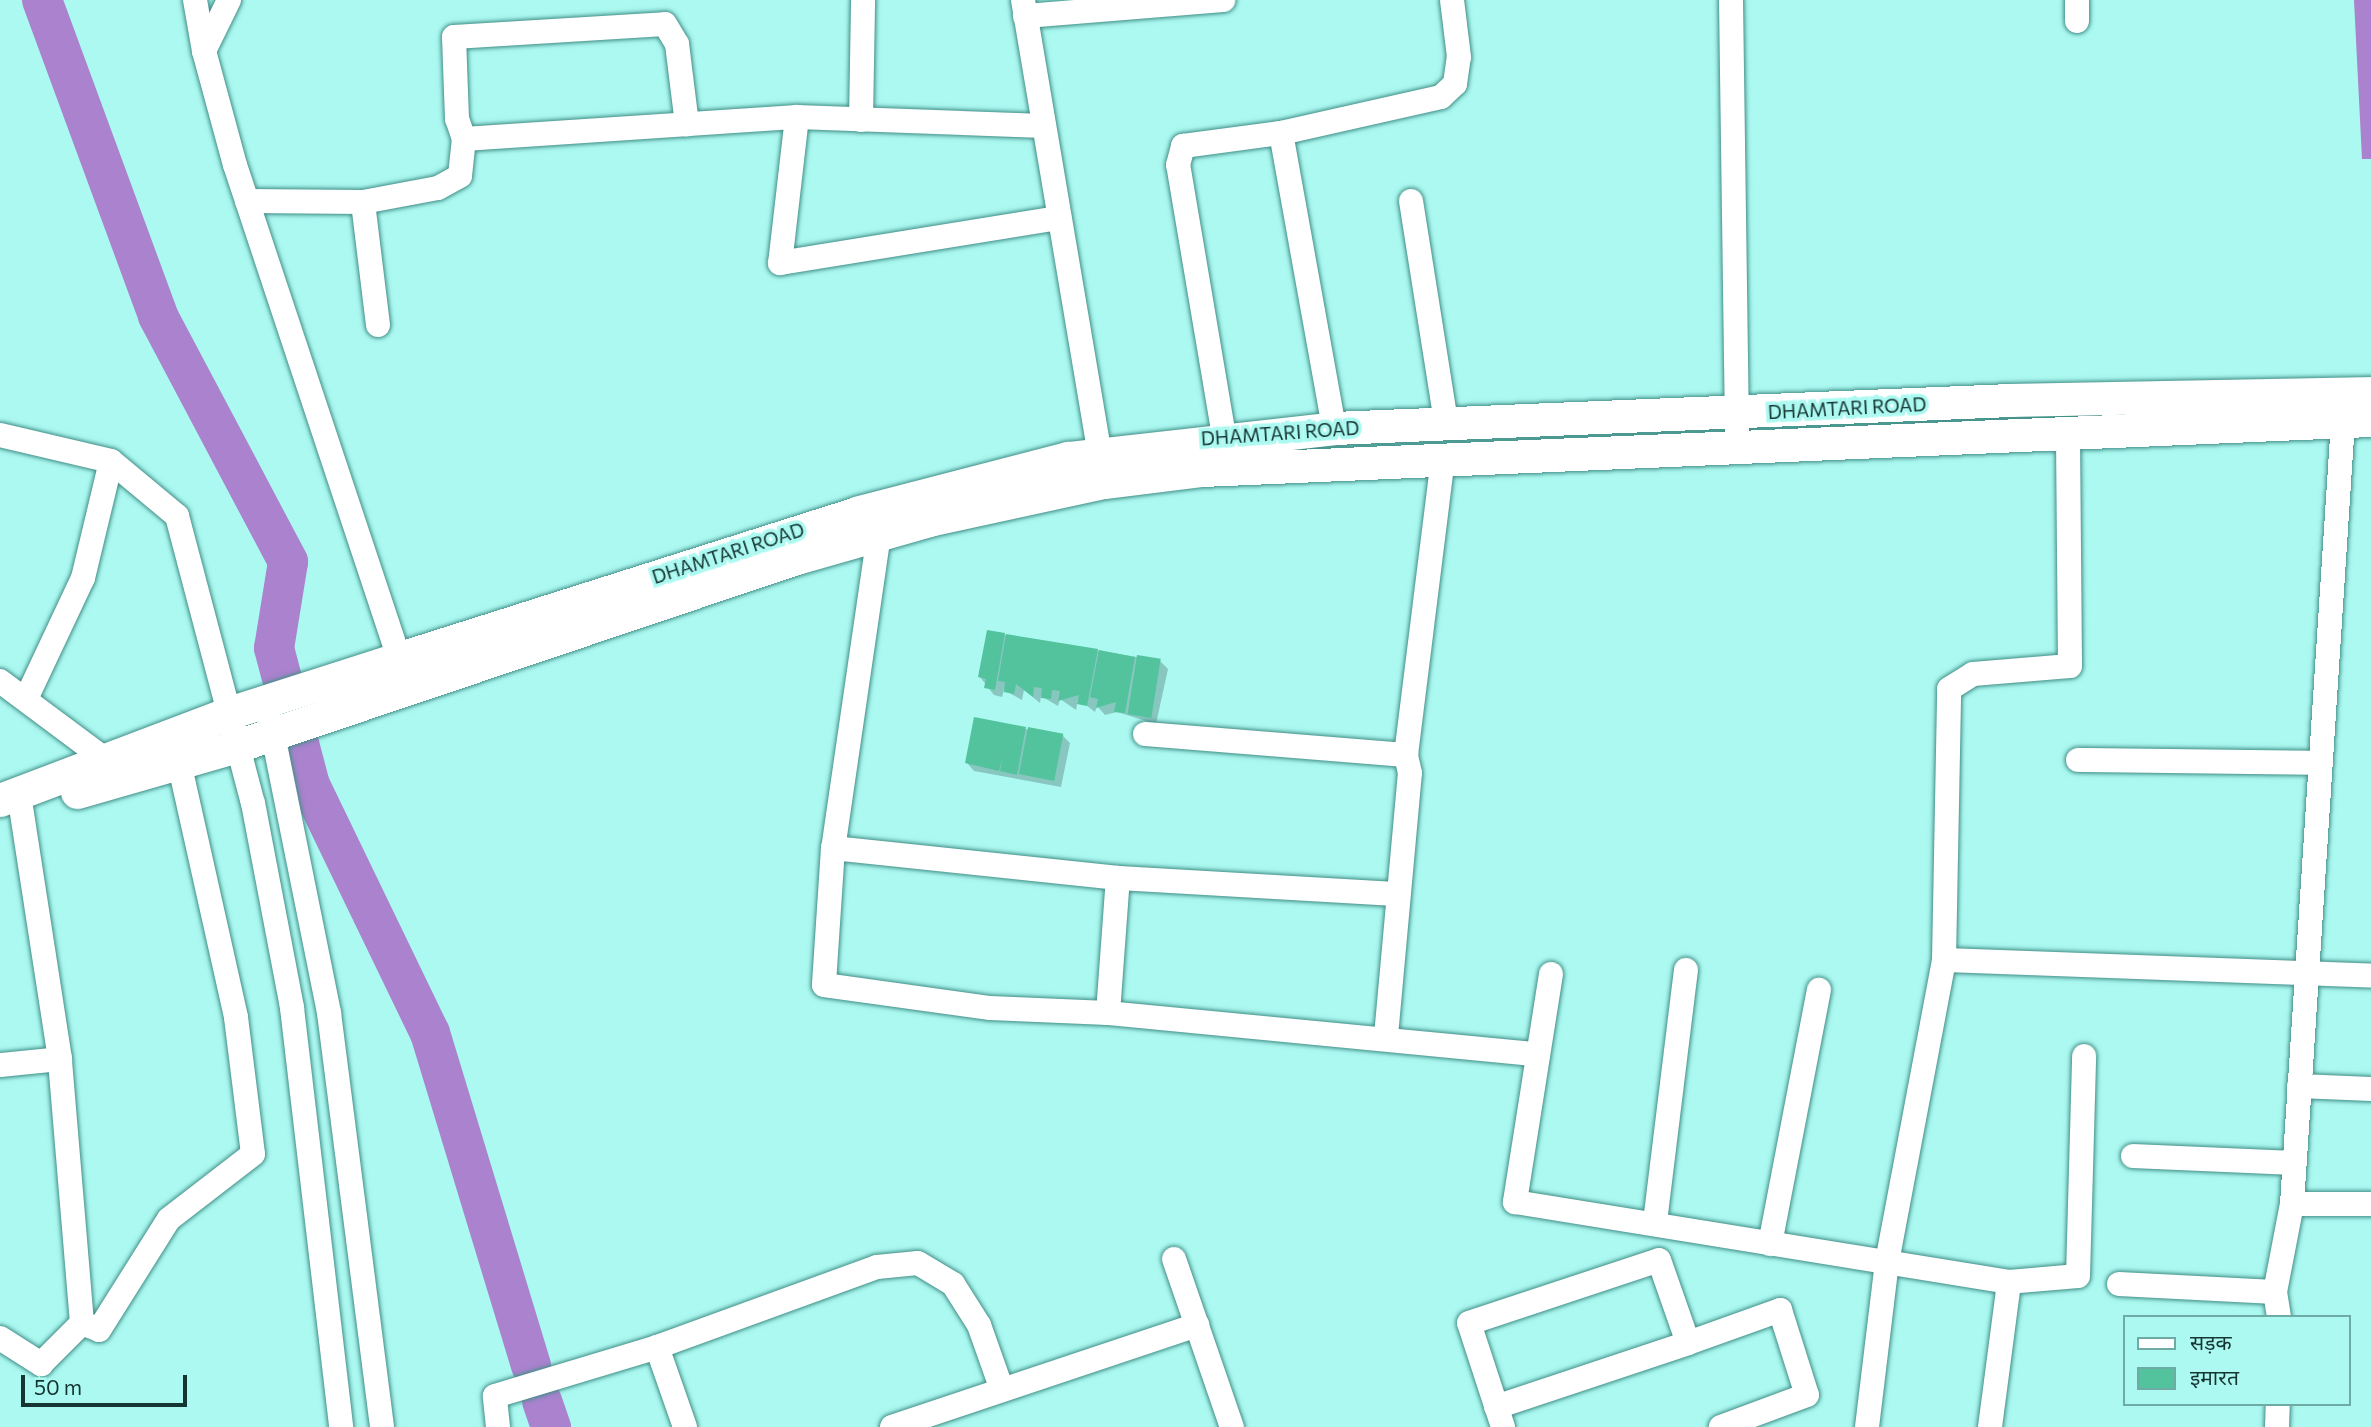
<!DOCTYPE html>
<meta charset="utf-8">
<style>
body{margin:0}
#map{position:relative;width:2371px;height:1427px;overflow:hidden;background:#abf9f1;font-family:Commissioner,"Noto Sans Devanagari",sans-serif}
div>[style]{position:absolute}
.water>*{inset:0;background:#aa82ce}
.shadow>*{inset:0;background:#0003}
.river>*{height:40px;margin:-20px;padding:0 20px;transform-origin:20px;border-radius:20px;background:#aa82ce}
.building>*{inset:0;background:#53c39d;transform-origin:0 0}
.roads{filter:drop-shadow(0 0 2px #418e87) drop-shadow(0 0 2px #418e87)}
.street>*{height:24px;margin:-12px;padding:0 12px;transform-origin:12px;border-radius:12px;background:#fff}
.secondary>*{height:33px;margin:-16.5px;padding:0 16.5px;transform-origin:16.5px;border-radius:16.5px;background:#fff}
span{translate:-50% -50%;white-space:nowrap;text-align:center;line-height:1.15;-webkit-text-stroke:7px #abf9f1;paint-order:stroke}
.street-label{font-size:19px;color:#153532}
.legend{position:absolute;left:2123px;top:1315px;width:228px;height:91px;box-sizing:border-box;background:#abf9f1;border:2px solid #6faba5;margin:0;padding:9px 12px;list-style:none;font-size:21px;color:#153532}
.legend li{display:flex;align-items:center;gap:14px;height:35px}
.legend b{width:35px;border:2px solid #6faba5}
.scale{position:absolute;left:21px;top:1375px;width:166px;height:32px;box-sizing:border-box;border:4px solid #153532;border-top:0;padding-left:9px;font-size:21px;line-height:24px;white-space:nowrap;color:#153532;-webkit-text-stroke:5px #abf9f1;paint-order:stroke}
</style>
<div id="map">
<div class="water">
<div style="clip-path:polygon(2354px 0,2371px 0,2371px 159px,2362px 159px)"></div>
</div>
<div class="shadow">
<div style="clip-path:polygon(989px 632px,1160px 661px,1168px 669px,1156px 724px,1117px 712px,1105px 715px,1097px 706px,1095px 712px,1078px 699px,1076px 710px,1060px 699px,1058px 706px,1041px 696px,1040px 703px,1024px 690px,1022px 700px,1004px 690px,1002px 697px,994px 695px,980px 677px)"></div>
<div style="clip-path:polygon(1026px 729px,1062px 735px,1070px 743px,1061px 787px,974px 771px,967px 763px)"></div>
</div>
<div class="river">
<div style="left:42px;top:0;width:337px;rotate:69.8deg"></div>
<div style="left:158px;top:316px;width:278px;rotate:62.1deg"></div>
<div style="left:288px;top:562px;width:87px;rotate:99.2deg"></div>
<div style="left:274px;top:648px;width:142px;rotate:75.3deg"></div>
<div style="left:310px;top:785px;width:276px;rotate:64.2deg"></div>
<div style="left:430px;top:1033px;width:348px;rotate:73.1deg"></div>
<div style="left:542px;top:1401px;width:28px;rotate:71deg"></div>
</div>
<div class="building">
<div style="clip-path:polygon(987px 630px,1005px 633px,995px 690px,984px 688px,986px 679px,978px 677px)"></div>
<div style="clip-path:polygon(1006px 634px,1098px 649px,1087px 706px,1077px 704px,1079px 695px,1058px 701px,1060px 691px,1052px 690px,1051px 699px,1041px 698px,1042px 688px,1034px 687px,1033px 697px,1016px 684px,1014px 694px,1004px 692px,1005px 682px,998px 681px)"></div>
<div style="clip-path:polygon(1099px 650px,1135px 657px,1125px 713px,1114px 712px,1116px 702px,1096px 708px,1098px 699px,1090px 697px)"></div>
<div style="left:1137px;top:655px;width:24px;height:60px;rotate:9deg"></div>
<div style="clip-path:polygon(974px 717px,1026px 727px,1017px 775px,1000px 771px,1003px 757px,999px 771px,965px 763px)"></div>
<div style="left:1028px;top:727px;width:36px;height:48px;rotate:11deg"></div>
</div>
<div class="roads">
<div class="street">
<div style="left:195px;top:0;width:52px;rotate:80deg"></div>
<div style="left:229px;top:0;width:57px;rotate:116.1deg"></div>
<div style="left:204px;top:51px;width:118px;rotate:74.8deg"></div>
<div style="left:235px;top:165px;width:535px;rotate:71.6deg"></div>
<div style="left:1023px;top:0;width:476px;rotate:80.4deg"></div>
<div style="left:1731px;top:0;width:446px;rotate:89.2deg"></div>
<div style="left:2077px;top:0;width:21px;rotate:90deg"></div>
<div style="left:1025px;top:16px;width:199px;rotate:-4.6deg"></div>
<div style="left:797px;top:117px;width:147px;rotate:96.6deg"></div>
<div style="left:780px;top:263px;width:283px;rotate:-9.2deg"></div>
<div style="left:861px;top:120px;width:120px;rotate:-89deg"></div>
<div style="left:1281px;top:133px;width:300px;rotate:79.8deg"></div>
<div style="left:464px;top:139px;width:334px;rotate:-3.8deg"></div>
<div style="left:797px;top:117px;width:247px;rotate:2.1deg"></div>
<div style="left:247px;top:201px;width:116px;rotate:0.5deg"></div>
<div style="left:1411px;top:201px;width:225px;rotate:81deg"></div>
<div style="left:378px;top:325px;width:124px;rotate:-97deg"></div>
<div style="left:363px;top:202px;width:76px;rotate:-10.6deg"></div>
<div style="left:438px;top:188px;width:25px;rotate:-29deg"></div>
<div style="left:460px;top:176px;width:37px;rotate:-84deg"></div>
<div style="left:464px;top:139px;width:21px;rotate:-109deg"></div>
<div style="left:457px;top:119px;width:82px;rotate:-92.1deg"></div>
<div style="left:454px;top:37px;width:211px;rotate:-3.5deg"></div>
<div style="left:665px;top:24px;width:23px;rotate:59deg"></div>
<div style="left:677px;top:44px;width:81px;rotate:82.9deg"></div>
<div style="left:0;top:435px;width:114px;rotate:13.2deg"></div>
<div style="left:111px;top:461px;width:86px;rotate:39.8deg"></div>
<div style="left:177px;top:516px;width:297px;rotate:75.2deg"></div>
<div style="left:253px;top:803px;width:209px;rotate:79.2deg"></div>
<div style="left:292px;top:1008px;width:422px;rotate:83.3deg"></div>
<div style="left:1224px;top:436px;width:275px;rotate:-99.6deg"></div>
<div style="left:1178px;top:165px;width:20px;rotate:-75deg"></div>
<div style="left:1183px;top:146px;width:99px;rotate:-7.6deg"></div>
<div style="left:1281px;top:133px;width:164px;rotate:-12.7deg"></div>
<div style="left:1441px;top:97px;width:19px;rotate:-43deg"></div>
<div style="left:1455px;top:84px;width:27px;rotate:-82deg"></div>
<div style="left:1459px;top:57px;width:57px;rotate:-97deg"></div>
<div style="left:879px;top:534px;width:317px;rotate:98.3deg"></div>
<div style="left:833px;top:848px;width:137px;rotate:93.8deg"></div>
<div style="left:824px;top:985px;width:168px;rotate:7.9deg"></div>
<div style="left:990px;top:1008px;width:118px;rotate:2.4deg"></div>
<div style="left:1108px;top:1013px;width:431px;rotate:5.5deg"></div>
<div style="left:0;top:681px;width:132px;rotate:36.7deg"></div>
<div style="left:26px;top:699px;width:134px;rotate:-64.8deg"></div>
<div style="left:83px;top:578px;width:120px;rotate:-76.5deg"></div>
<div style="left:270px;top:720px;width:299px;rotate:78.6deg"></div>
<div style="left:329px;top:1013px;width:417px;rotate:82.7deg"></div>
<div style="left:1145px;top:734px;width:262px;rotate:4.6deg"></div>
<div style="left:2078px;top:760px;width:242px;rotate:0.7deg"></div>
<div style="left:833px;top:848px;width:287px;rotate:6deg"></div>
<div style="left:1118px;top:878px;width:279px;rotate:3.3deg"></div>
<div style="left:1944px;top:960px;width:427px;rotate:2.1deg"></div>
<div style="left:1551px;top:974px;width:231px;rotate:99deg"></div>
<div style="left:1515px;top:1202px;width:500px;rotate:9.2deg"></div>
<div style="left:2009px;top:1282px;width:69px;rotate:-5deg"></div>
<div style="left:2078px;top:1276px;width:220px;rotate:-88.4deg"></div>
<div style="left:1108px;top:1013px;width:135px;rotate:-85.8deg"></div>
<div style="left:1386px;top:1036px;width:264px;rotate:-84.8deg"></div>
<div style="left:1410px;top:773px;width:18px;rotate:-103deg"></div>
<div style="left:1406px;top:755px;width:298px;rotate:-82.9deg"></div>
<div style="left:0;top:1065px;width:60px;rotate:-5.7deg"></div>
<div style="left:2299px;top:1086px;width:72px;rotate:2.4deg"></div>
<div style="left:2133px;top:1156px;width:161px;rotate:2.5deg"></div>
<div style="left:2292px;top:1204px;width:79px"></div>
<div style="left:1655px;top:1222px;width:254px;rotate:-83deg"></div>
<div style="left:1770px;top:1244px;width:259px;rotate:-79.1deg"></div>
<div style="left:1174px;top:1259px;width:178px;rotate:71deg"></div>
<div style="left:2119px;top:1284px;width:156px;rotate:2.9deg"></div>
<div style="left:2279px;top:1317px;width:25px;rotate:-99deg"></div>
<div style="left:2275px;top:1292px;width:90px;rotate:-79.1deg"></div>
<div style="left:2292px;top:1204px;width:785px;rotate:-86.27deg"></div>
<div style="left:82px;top:1323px;width:18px;rotate:22deg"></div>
<div style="left:99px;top:1330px;width:131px;rotate:-57.8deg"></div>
<div style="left:169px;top:1219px;width:106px;rotate:-37.7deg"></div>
<div style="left:253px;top:1154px;width:138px;rotate:-97.1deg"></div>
<div style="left:236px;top:1017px;width:261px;rotate:-102.6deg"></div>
<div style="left:0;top:1338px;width:49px;rotate:32.4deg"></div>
<div style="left:41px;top:1364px;width:58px;rotate:-45deg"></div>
<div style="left:82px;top:1323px;width:265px;rotate:-94.8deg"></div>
<div style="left:60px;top:1059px;width:269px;rotate:-98.8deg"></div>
<div style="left:1496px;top:1407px;width:202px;rotate:-18.4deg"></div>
<div style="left:498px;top:1427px;width:31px;rotate:-96deg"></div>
<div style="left:495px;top:1396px;width:169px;rotate:-16.8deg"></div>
<div style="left:685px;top:1427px;width:85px;rotate:-109.3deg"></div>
<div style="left:657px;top:1347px;width:234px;rotate:-20deg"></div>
<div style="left:877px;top:1267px;width:41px;rotate:-5.6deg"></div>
<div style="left:918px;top:1263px;width:41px;rotate:31deg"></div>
<div style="left:953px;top:1284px;width:49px;rotate:57.6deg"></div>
<div style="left:979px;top:1325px;width:66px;rotate:70.5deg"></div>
<div style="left:892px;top:1427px;width:322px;rotate:-18.5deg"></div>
<div style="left:1503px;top:1427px;width:109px;rotate:-108.1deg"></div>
<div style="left:1469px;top:1323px;width:200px;rotate:-18.3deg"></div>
<div style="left:1659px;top:1260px;width:88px;rotate:70.7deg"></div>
<div style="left:1688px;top:1343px;width:98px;rotate:-19.7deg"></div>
<div style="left:1780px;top:1310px;width:89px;rotate:72.4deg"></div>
<div style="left:1807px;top:1395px;width:92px;rotate:159.6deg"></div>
<div style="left:1867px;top:1427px;width:166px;rotate:-83.1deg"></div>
<div style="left:1887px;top:1262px;width:307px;rotate:-79.3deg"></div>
<div style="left:1944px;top:960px;width:271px;rotate:-88.9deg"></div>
<div style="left:1949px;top:689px;width:28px;rotate:-32deg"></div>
<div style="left:1973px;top:674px;width:97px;rotate:-4.7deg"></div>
<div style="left:2070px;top:666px;width:234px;rotate:-90.5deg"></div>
<div style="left:1990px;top:1427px;width:146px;rotate:-82.5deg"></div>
<div style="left:2277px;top:1427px;width:23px;rotate:-88deg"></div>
</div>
<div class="secondary">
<div style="left:77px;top:792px;width:166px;rotate:-16deg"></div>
<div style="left:237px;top:746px;width:590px;rotate:-18.59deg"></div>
<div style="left:796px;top:558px;width:138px;rotate:-15.9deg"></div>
<div style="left:929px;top:520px;width:179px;rotate:-12.3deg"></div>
<div style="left:1104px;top:482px;width:99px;rotate:-7deg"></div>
<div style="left:1202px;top:470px;width:1170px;rotate:-2.45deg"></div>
<div style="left:0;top:800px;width:245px;rotate:-20.8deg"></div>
<div style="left:229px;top:713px;width:180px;rotate:-17.8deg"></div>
<div style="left:400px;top:658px;width:482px;rotate:-17.6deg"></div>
<div style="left:859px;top:512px;width:216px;rotate:-14.5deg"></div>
<div style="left:1068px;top:458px;width:268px;rotate:-6.4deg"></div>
<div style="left:1334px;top:428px;width:678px;rotate:-2.37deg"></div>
<div style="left:2011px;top:400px;width:360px;rotate:-1.1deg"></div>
</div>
</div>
<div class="street-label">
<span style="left:1847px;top:408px;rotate:-3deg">DHAMTARI ROAD</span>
<span style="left:1280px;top:433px;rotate:-4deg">DHAMTARI ROAD</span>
<span style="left:728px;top:553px;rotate:-18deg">DHAMTARI ROAD</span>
</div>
<ul class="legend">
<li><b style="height:9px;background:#fff"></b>सड़क</li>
<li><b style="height:19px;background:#53c39d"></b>इमारत</li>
</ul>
<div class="scale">50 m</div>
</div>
